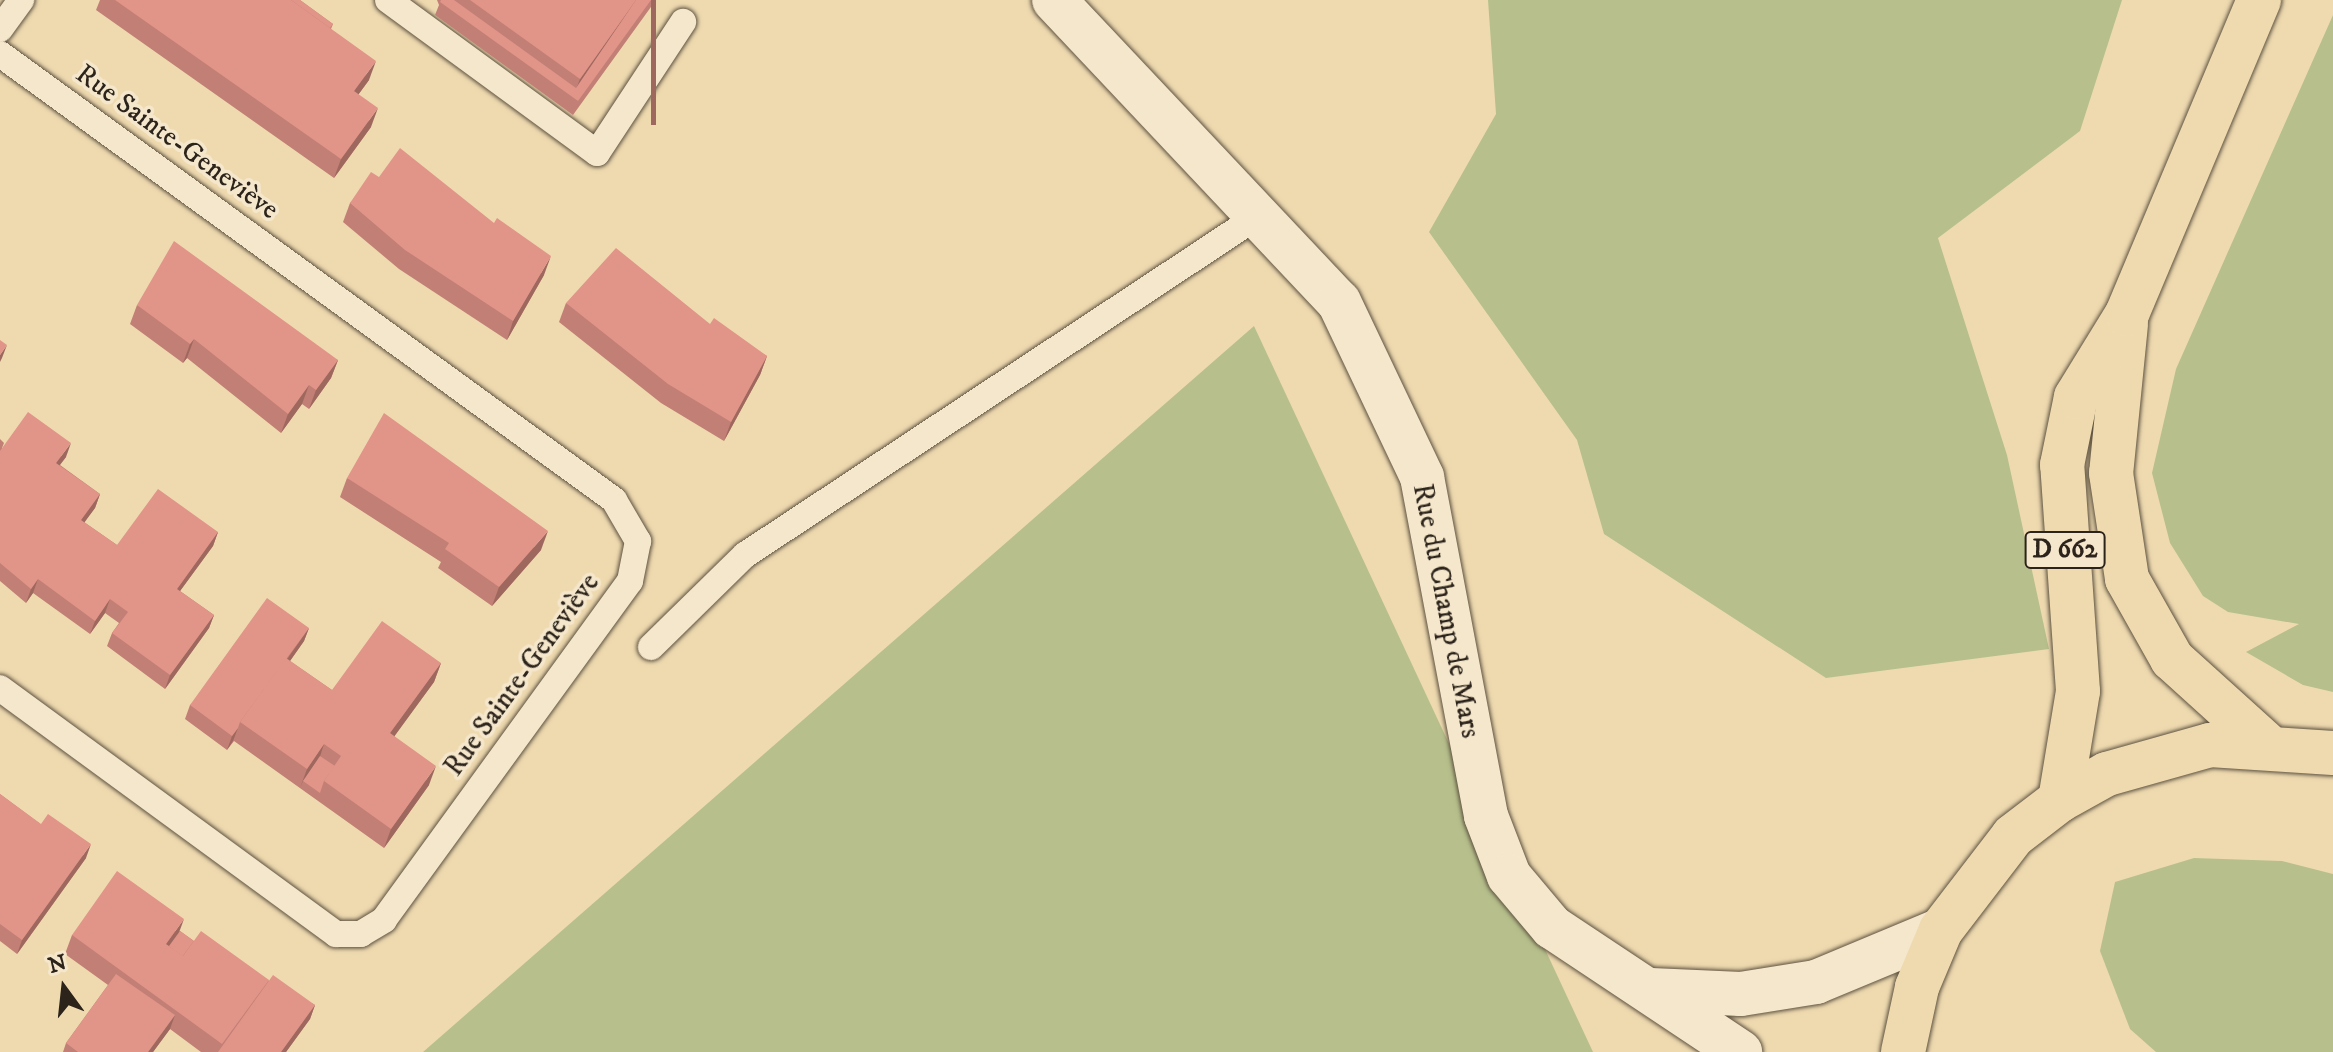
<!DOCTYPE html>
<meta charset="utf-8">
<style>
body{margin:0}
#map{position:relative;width:2333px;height:1052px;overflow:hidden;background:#efdab0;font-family:"IM FELL DW Pica",serif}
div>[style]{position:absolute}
.green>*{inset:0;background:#b7c08c}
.roads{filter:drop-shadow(0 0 2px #5d5240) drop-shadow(0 0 2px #5d5240)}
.service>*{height:26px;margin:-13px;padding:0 13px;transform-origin:13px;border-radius:13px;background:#f5e7cc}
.minor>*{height:44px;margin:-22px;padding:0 22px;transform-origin:22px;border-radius:22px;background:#f5e7cc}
.primary>*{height:44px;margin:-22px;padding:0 22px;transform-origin:22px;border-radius:22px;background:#efdab0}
.wall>*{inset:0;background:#c27f75}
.shaded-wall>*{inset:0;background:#9e685f;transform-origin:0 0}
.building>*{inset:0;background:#e19488;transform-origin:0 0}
span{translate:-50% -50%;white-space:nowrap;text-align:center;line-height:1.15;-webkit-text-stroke:7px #f5e7cc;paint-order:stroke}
.shield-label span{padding:2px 6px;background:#f5e7cc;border:2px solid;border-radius:6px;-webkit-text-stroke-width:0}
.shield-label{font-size:26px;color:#2c241b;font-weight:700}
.street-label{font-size:28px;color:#2c241b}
.north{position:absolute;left:24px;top:948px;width:80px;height:80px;-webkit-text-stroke:6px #f5e7cc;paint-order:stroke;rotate:345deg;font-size:22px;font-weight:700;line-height:32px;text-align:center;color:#2c241b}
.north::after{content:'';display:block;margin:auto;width:28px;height:36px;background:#2c241b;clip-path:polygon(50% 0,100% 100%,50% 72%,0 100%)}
</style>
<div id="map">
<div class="green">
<div style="clip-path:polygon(1488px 0,2122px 0,2080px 131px,1938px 238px,2007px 455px,2049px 649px,1826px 678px,1604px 534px,1577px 440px,1429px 232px,1496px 114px)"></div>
<div style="clip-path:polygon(2333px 15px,2333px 692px,2303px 685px,2246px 652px,2299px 624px,2228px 612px,2203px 596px,2170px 543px,2152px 473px,2176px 369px)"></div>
<div style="clip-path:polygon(1254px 326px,1593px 1052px,423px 1052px)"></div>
<div style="clip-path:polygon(2194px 858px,2282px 861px,2333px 874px,2333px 1052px,2156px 1052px,2130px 1029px,2100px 951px,2115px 882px)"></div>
</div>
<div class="roads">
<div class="service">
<div style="left:388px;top:0;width:259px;rotate:36.2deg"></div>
<div style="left:597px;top:153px;width:157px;rotate:-56.7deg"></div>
<div style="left:0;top:29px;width:36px;rotate:-54deg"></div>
<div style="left:0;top:54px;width:759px;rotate:35.99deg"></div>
<div style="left:614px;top:500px;width:48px;rotate:59.7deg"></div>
<div style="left:638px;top:541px;width:41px;rotate:101.3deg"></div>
<div style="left:630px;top:581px;width:419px;rotate:126deg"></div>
<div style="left:384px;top:920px;width:27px;rotate:149deg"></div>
<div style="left:361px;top:934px;width:25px;rotate:180deg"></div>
<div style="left:336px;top:934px;width:416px;rotate:-143.8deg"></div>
<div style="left:651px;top:647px;width:132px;rotate:-44.4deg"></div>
<div style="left:745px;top:555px;width:618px;rotate:-33.46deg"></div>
</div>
<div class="minor">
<div style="left:1054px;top:0;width:415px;rotate:46.7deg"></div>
<div style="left:1339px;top:302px;width:194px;rotate:64.6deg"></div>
<div style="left:1422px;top:477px;width:345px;rotate:79.3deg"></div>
<div style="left:1486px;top:816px;width:64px;rotate:69deg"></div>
<div style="left:1509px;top:876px;width:67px;rotate:49.9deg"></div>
<div style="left:1552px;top:927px;width:226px;rotate:33.6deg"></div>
<div style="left:1651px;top:990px;width:90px;rotate:2.5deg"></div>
<div style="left:1741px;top:994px;width:76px;rotate:-9.1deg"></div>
<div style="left:1816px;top:982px;width:135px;rotate:-22.6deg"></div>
</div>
<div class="primary">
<div style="left:2126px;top:324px;width:150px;rotate:95.7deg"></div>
<div style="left:2111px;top:473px;width:107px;rotate:81.4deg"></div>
<div style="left:2127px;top:579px;width:92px;rotate:60.6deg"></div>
<div style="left:2172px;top:659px;width:125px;rotate:42.1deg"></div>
<div style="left:2060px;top:800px;width:110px;rotate:-80.6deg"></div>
<div style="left:2078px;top:691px;width:227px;rotate:-94deg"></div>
<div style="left:2062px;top:465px;width:69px;rotate:-78.4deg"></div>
<div style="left:2076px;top:397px;width:97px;rotate:-58.4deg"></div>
<div style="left:2127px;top:314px;width:341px;rotate:-67.2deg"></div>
<div style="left:1903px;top:1052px;width:66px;rotate:-77.8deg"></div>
<div style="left:1917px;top:987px;width:62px;rotate:-67.2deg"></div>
<div style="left:1941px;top:930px;width:118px;rotate:-52.5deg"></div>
<div style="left:2013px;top:836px;width:59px;rotate:-37.5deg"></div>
<div style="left:2060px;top:800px;width:54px;rotate:-29deg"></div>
<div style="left:2107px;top:774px;width:107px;rotate:-15.7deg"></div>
<div style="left:2210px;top:745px;width:123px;rotate:3.7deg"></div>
</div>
</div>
<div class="wall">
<div style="clip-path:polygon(100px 0,300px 0,333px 24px,331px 29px,369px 80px,358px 95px,371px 127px,334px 178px,96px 10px)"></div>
<div style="clip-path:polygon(437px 0,656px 0,573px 115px,435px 15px,439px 5px)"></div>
<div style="clip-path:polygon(379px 177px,544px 275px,507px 340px,399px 269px,343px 222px,350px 203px)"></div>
<div style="clip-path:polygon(566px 303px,710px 324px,767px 356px,760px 375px,724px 441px,661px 403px,559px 322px)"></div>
<div style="clip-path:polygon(137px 305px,338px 360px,331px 378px,309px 409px,302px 404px,281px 433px,187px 358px,183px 363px,130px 324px)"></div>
<div style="clip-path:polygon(0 439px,4px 443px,2px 448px,66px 457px,60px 465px,100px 494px,95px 508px,84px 522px,117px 545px,218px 532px,213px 546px,180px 591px,214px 615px,209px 628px,165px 689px,107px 646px,112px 633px,119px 623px,105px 613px,90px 634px,33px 593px,26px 603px,0 581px)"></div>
<div style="clip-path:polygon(347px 478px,541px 550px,492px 606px,438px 568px,441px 562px,340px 497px)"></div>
<div style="clip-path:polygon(309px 628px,304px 641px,290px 661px,332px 690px,441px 663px,434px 682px,394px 736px,429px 785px,384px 848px,234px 741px,227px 750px,185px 719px,190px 705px)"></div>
<div style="clip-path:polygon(0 794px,86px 858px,17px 954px,0 941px)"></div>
<div style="clip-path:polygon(180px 931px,194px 941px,315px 1005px,310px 1019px,286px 1052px,201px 1052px,170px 1029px,153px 1052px,63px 1052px,66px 1043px,108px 985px,65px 954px,72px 935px)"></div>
</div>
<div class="shaded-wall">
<div style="clip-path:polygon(636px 0,573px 97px,580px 79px)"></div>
<div style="left:651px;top:0;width:5px;height:125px"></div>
<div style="clip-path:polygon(376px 61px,369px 80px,347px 110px,354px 91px)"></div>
<div style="clip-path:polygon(378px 108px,371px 127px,334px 178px,341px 159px)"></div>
<div style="clip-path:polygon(551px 256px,544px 275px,507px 340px,513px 321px)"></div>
<div style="clip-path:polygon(194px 339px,187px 358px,183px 363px,190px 344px)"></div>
<div style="clip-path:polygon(7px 345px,2px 358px,0 362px,0 355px)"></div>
<div style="clip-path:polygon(767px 356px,760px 375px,724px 441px,731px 422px)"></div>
<div style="clip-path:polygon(338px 360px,331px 378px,309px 409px,316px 390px)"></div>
<div style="clip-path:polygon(309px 385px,302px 404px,281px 433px,288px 414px)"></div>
<div style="clip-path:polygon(71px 443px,66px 457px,51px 476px,56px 463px)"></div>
<div style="clip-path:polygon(100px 494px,95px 508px,76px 534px,81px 520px)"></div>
<div style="clip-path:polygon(548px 531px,541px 550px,492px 606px,499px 587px)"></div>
<div style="clip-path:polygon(218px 532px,213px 546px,172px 602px,177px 589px)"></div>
<div style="clip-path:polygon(38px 579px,33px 593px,26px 603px,31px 589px)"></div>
<div style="clip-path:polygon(110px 599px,105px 613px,90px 634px,95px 621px)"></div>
<div style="clip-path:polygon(214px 615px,209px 628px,165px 689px,170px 675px)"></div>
<div style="clip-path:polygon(309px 628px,304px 641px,245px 725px,242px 723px)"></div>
<div style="clip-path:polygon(441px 663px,434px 682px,383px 752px,390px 733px)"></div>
<div style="clip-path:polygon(238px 728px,233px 741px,227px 750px,232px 736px)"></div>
<div style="clip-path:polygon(324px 744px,318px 763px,303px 781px,300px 788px,307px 769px)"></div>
<div style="clip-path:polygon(436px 766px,429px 785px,384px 848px,391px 829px)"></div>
<div style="clip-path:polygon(91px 844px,86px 858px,17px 954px,22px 940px)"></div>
<div style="clip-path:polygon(184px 919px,177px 938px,164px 957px,166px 944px)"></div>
<div style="clip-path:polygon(315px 1005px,310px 1019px,286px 1052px,281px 1052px)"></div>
<div style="clip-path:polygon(175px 1015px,170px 1029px,153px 1052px,148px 1052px)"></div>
</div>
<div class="building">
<div style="clip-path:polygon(115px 0,291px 0,376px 61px,354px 91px,378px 108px,341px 159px)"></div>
<div style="clip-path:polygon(291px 0,300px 0,333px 24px,330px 28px)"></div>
<div style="clip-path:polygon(441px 0,454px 0,576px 88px,636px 0,651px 0,578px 101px,440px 2px)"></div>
<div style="clip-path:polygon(470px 0,636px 0,580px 79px)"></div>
<div style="clip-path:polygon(400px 148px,494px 223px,497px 218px,551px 256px,513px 321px,405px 250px,350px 203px,371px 172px,379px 177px)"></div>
<div style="clip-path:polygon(174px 241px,338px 360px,316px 390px,309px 385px,288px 414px,194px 339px,190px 344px,137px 305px)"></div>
<div style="clip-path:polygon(616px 248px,710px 324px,714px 318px,767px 356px,731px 422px,668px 384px,566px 303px)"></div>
<div style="clip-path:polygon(0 340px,7px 345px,0 355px)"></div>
<div style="clip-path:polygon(28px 412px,71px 443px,56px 463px,100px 494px,81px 520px,117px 545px,158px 489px,218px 532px,177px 589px,214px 615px,170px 675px,112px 633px,128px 612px,110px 599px,95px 621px,38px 579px,31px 589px,0 563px,0 451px)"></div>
<div style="clip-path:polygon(384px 413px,548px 531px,499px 587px,445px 549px,449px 543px,347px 478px)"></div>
<div style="clip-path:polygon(267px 598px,309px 628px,240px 722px,238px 728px,232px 736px,190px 705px)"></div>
<div style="clip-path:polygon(382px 621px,441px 663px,390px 733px,436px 766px,391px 829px,324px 781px,341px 756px,324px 744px,307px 769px,240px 722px,286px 658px,332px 690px)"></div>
<div style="clip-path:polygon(320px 756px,335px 766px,324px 781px,320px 793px,303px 781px)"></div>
<div style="clip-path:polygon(0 794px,41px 824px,48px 814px,91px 844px,22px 940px,0 924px)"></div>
<div style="clip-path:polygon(117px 871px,184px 919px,166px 944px,183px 956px,201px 931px,269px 980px,222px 1044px,72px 935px)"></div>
<div style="left:180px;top:931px;width:17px;height:19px;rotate:36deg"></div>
<div style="clip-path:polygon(116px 974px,175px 1015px,148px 1052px,78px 1052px,66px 1043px)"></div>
<div style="clip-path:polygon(273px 975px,315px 1005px,281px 1052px,218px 1052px)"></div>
</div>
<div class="shield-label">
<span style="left:2065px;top:550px">D 662</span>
</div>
<div class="street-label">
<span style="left:177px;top:142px;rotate:36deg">Rue Sainte-Geneviève</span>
<span style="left:1446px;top:611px;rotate:79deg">Rue du Champ de Mars</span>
<span style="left:522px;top:675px;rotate:-54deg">Rue Sainte-Geneviève</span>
</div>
<div class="north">N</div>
</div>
